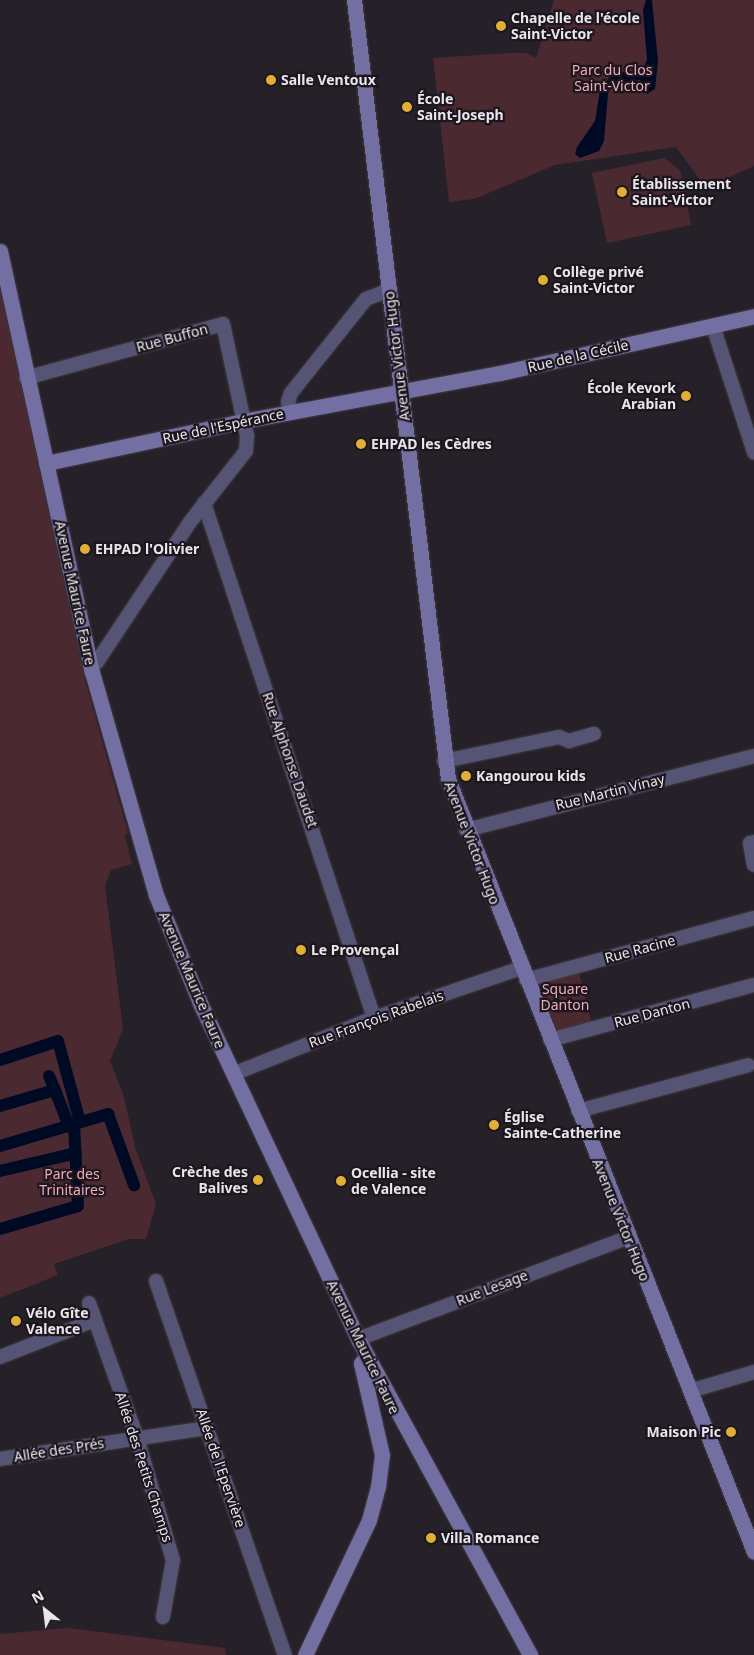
<!DOCTYPE html>
<meta charset="utf-8">
<style>
body{margin:0}
#map{position:relative;width:754px;height:1655px;overflow:hidden;background:#262029;font-family:"Noto Sans",sans-serif}
div>[style]{position:absolute}
.green>*{inset:0;background:#4b2931}
.water>*{inset:0;background:#010a24}
.canal>*{height:12px;margin:-6px;padding:0 6px;transform-origin:6px;border-radius:6px;background:#010a24}
.roads{filter:drop-shadow(0 0 1px #413c44) drop-shadow(0 0 1px #413c44)}
.street>*{height:14px;margin:-7px;padding:0 7px;transform-origin:7px;border-radius:7px;background:#565474}
.secondary>*{height:15px;margin:-7.5px;padding:0 7.5px;transform-origin:7.5px;border-radius:7.5px;background:#736fa3}
.dots>*{width:14px;height:14px;translate:-50% -50%;box-sizing:border-box;border:2px solid #1c171f;border-radius:50%}
span{translate:-50% -50%;white-space:nowrap;text-align:center;line-height:1.15;-webkit-text-stroke:4.5px #1c171f;paint-order:stroke}
.poi-label{font-size:14px;color:#e9e5eb;font-weight:700}
.left{translate:0 -50%;text-align:left}
.right{translate:-100% -50%;text-align:right}
.park-label{font-size:14px;color:#f3aab9}
.street-label{font-size:14px;color:#e9e5eb}
.north{position:absolute;left:20px;top:1585px;width:50px;height:50px;-webkit-text-stroke:4px #1c171f;paint-order:stroke;rotate:331deg;font-size:14px;font-weight:700;line-height:20px;text-align:center;color:#e9e5eb}
.north::after{content:'';display:block;margin:auto;width:18px;height:22px;background:#e9e5eb;clip-path:polygon(50% 0,100% 100%,50% 72%,0 100%)}
</style>
<div id="map">
<div class="green">
<div style="clip-path:polygon(554px 0,754px 0,754px 166px,706px 188px,676px 147px,555px 165px,474px 199px,449px 202px,433px 58px,511px 53px,526px 53px,536px 58px)"></div>
<div style="clip-path:polygon(664px 158px,680px 170px,691px 225px,607px 243px,592px 173px)"></div>
<div style="clip-path:polygon(0 289px,86px 684px,128px 833px,125px 836px,132px 864px,111px 870px,105px 886px,123px 1029px,110px 1061px,124px 1097px,135px 1147px,156px 1204px,146px 1239px,129px 1239px,54px 1264px,58px 1275px,0 1298px)"></div>
<div style="clip-path:polygon(578px 969px,592px 1024px,558px 1033px,541px 990px,547px 981px)"></div>
<div style="clip-path:polygon(68px 1628px,225px 1648px,226px 1655px,0 1655px,0 1634px)"></div>
</div>
<div class="water">
<div style="clip-path:polygon(646px 0,652px 0,658px 61px,655px 89px,647px 94px,640px 80px,612px 84px,608px 94px,604px 141px,599px 151px,580px 158px,575px 154px,577px 147px,595px 121px,600px 90px,613px 73px,639px 71px,644px 67px,647px 60px,643px 10px)"></div>
</div>
<div class="canal">
<div style="left:0;top:1060px;width:61px;rotate:-18.1deg"></div>
<div style="left:58px;top:1041px;width:84px;rotate:74.8deg"></div>
<div style="left:49px;top:1076px;width:15px;rotate:67deg"></div>
<div style="left:0;top:1106px;width:57px;rotate:-16.2deg"></div>
<div style="left:55px;top:1090px;width:39px;rotate:69deg"></div>
<div style="left:0;top:1146px;width:113px;rotate:-16.5deg"></div>
<div style="left:108px;top:1114px;width:76px;rotate:69.9deg"></div>
<div style="left:0;top:1171px;width:78px;rotate:-13.3deg"></div>
<div style="left:0;top:1229px;width:81px;rotate:-16.4deg"></div>
<div style="left:78px;top:1206px;width:82px;rotate:-92.8deg"></div>
</div>
<div class="roads">
<div class="street">
<div style="left:713px;top:326px;width:133px;rotate:72deg"></div>
<div style="left:26px;top:378px;width:204px;rotate:-15.3deg"></div>
<div style="left:223px;top:324px;width:115px;rotate:77.9deg"></div>
<div style="left:247px;top:436px;width:15px;rotate:94deg"></div>
<div style="left:246px;top:451px;width:90px;rotate:128.3deg"></div>
<div style="left:190px;top:522px;width:168px;rotate:123.6deg"></div>
<div style="left:97px;top:662px;width:8px;rotate:157deg"></div>
<div style="left:291px;top:412px;width:10px;rotate:-107deg"></div>
<div style="left:288px;top:402px;width:9px;rotate:-72deg"></div>
<div style="left:291px;top:393px;width:120px;rotate:-51.4deg"></div>
<div style="left:366px;top:299px;width:25px;rotate:-21deg"></div>
<div style="left:204px;top:503px;width:542px;rotate:71.73deg"></div>
<div style="left:444px;top:761px;width:117px;rotate:-11.8deg"></div>
<div style="left:559px;top:737px;width:11px;rotate:22deg"></div>
<div style="left:569px;top:741px;width:26px;rotate:-16deg"></div>
<div style="left:466px;top:830px;width:297px;rotate:-14.4deg"></div>
<div style="left:754px;top:842px;width:4px;rotate:166deg"></div>
<div style="left:750px;top:843px;width:22px;rotate:80deg"></div>
<div style="left:526px;top:980px;width:236px;rotate:-15.2deg"></div>
<div style="left:550px;top:1040px;width:211px;rotate:-15.1deg"></div>
<div style="left:233px;top:1074px;width:152px;rotate:-21.7deg"></div>
<div style="left:374px;top:1018px;width:155px;rotate:-18.8deg"></div>
<div style="left:578px;top:1111px;width:176px;rotate:-15.1deg"></div>
<div style="left:156px;top:1281px;width:396px;rotate:71deg"></div>
<div style="left:89px;top:1303px;width:143px;rotate:70.4deg"></div>
<div style="left:137px;top:1438px;width:127px;rotate:73.6deg"></div>
<div style="left:173px;top:1560px;width:58px;rotate:100deg"></div>
<div style="left:358px;top:1339px;width:287px;rotate:-20.6deg"></div>
<div style="left:0;top:1357px;width:102px;rotate:-21.3deg"></div>
<div style="left:690px;top:1391px;width:67px;rotate:-16.5deg"></div>
<div style="left:0;top:1459px;width:210px;rotate:-8.5deg"></div>
</div>
<div class="secondary">
<div style="left:354px;top:0;width:785px;rotate:83.12deg"></div>
<div style="left:448px;top:779px;width:831px;rotate:68.4deg"></div>
<div style="left:0;top:251px;width:431px;rotate:77.7deg"></div>
<div style="left:92px;top:672px;width:232px;rotate:74deg"></div>
<div style="left:156px;top:895px;width:117px;rotate:67.8deg"></div>
<div style="left:200px;top:1003px;width:371px;rotate:64.8deg"></div>
<div style="left:358px;top:1339px;width:360px;rotate:61.4deg"></div>
<div style="left:46px;top:463px;width:201px;rotate:-12deg"></div>
<div style="left:243px;top:421px;width:261px;rotate:-10.6deg"></div>
<div style="left:500px;top:373px;width:260px;rotate:-12.6deg"></div>
<div style="left:305px;top:1655px;width:149px;rotate:-64.6deg"></div>
<div style="left:369px;top:1520px;width:34px;rotate:-75deg"></div>
<div style="left:378px;top:1487px;width:32px;rotate:-83deg"></div>
<div style="left:382px;top:1455px;width:94px;rotate:-102.9deg"></div>
<div style="left:361px;top:1363px;width:8px;rotate:-45deg"></div>
</div>
</div>
<div class="dots">
<div style="left:501px;top:26px;background:#e1af34"></div>
<div style="left:271px;top:80px;background:#e1af34"></div>
<div style="left:407px;top:107px;background:#e1af34"></div>
<div style="left:622px;top:192px;background:#e1af34"></div>
<div style="left:543px;top:280px;background:#e1af34"></div>
<div style="left:686px;top:396px;background:#e1af34"></div>
<div style="left:361px;top:444px;background:#e1af34"></div>
<div style="left:85px;top:549px;background:#e1af34"></div>
<div style="left:466px;top:776px;background:#e1af34"></div>
<div style="left:301px;top:950px;background:#e1af34"></div>
<div style="left:494px;top:1125px;background:#e1af34"></div>
<div style="left:258px;top:1180px;background:#e1af34"></div>
<div style="left:341px;top:1181px;background:#e1af34"></div>
<div style="left:16px;top:1321px;background:#e1af34"></div>
<div style="left:731px;top:1432px;background:#e1af34"></div>
<div style="left:431px;top:1538px;background:#e1af34"></div>
</div>
<div class="poi-label">
<span class="left" style="left:511px;top:26px">Chapelle de l'école<br>Saint-Victor</span>
<span class="left" style="left:281px;top:80px">Salle Ventoux</span>
<span class="left" style="left:417px;top:107px">École<br>Saint-Joseph</span>
<span class="left" style="left:632px;top:192px">Établissement<br>Saint-Victor</span>
<span class="left" style="left:553px;top:280px">Collège privé<br>Saint-Victor</span>
<span class="right" style="left:676px;top:396px">École Kevork<br>Arabian</span>
<span class="left" style="left:371px;top:444px">EHPAD les Cèdres</span>
<span class="left" style="left:95px;top:549px">EHPAD l'Olivier</span>
<span class="left" style="left:476px;top:776px">Kangourou kids</span>
<span class="left" style="left:311px;top:950px">Le Provençal</span>
<span class="left" style="left:504px;top:1125px">Église<br>Sainte-Catherine</span>
<span class="right" style="left:248px;top:1180px">Crèche des<br>Balives</span>
<span class="left" style="left:351px;top:1181px">Ocellia - site<br>de Valence</span>
<span class="left" style="left:26px;top:1321px">Vélo Gîte<br>Valence</span>
<span class="right" style="left:721px;top:1432px">Maison Pic</span>
<span class="left" style="left:441px;top:1538px">Villa Romance</span>
</div>
<div class="park-label">
<span style="left:612px;top:78px">Parc du Clos<br>Saint-Victor</span>
<span style="left:565px;top:997px">Square<br>Danton</span>
<span style="left:72px;top:1182px">Parc des<br>Trinitaires</span>
</div>
<div class="street-label">
<span style="left:172px;top:338px;rotate:-15deg">Rue Buffon</span>
<span style="left:397px;top:356px;rotate:-97deg">Avenue Victor Hugo</span>
<span style="left:578px;top:356px;rotate:-13deg">Rue de la Cécile</span>
<span style="left:223px;top:426px;rotate:-12deg">Rue de l'Espérance</span>
<span style="left:75px;top:593px;rotate:78deg">Avenue Maurice Faure</span>
<span style="left:290px;top:760px;rotate:71deg">Rue Alphonse Daudet</span>
<span style="left:610px;top:792px;rotate:-14deg">Rue Martin Vinay</span>
<span style="left:472px;top:843px;rotate:69deg">Avenue Victor Hugo</span>
<span style="left:640px;top:949px;rotate:-15deg">Rue Racine</span>
<span style="left:192px;top:980px;rotate:67deg">Avenue Maurice Faure</span>
<span style="left:652px;top:1013px;rotate:-15deg">Rue Danton</span>
<span style="left:376px;top:1019px;rotate:-20deg">Rue François Rabelais</span>
<span style="left:621px;top:1220px;rotate:68deg">Avenue Victor Hugo</span>
<span style="left:492px;top:1288px;rotate:-21deg">Rue Lesage</span>
<span style="left:363px;top:1347px;rotate:64deg">Avenue Maurice Faure</span>
<span style="left:59px;top:1450px;rotate:-9deg">Allée des Prés</span>
<span style="left:144px;top:1467px;rotate:72deg">Allée des Petits Champs</span>
<span style="left:221px;top:1468px;rotate:71deg">Allée de l'Epervière</span>
</div>
<div class="north">N</div>
</div>
